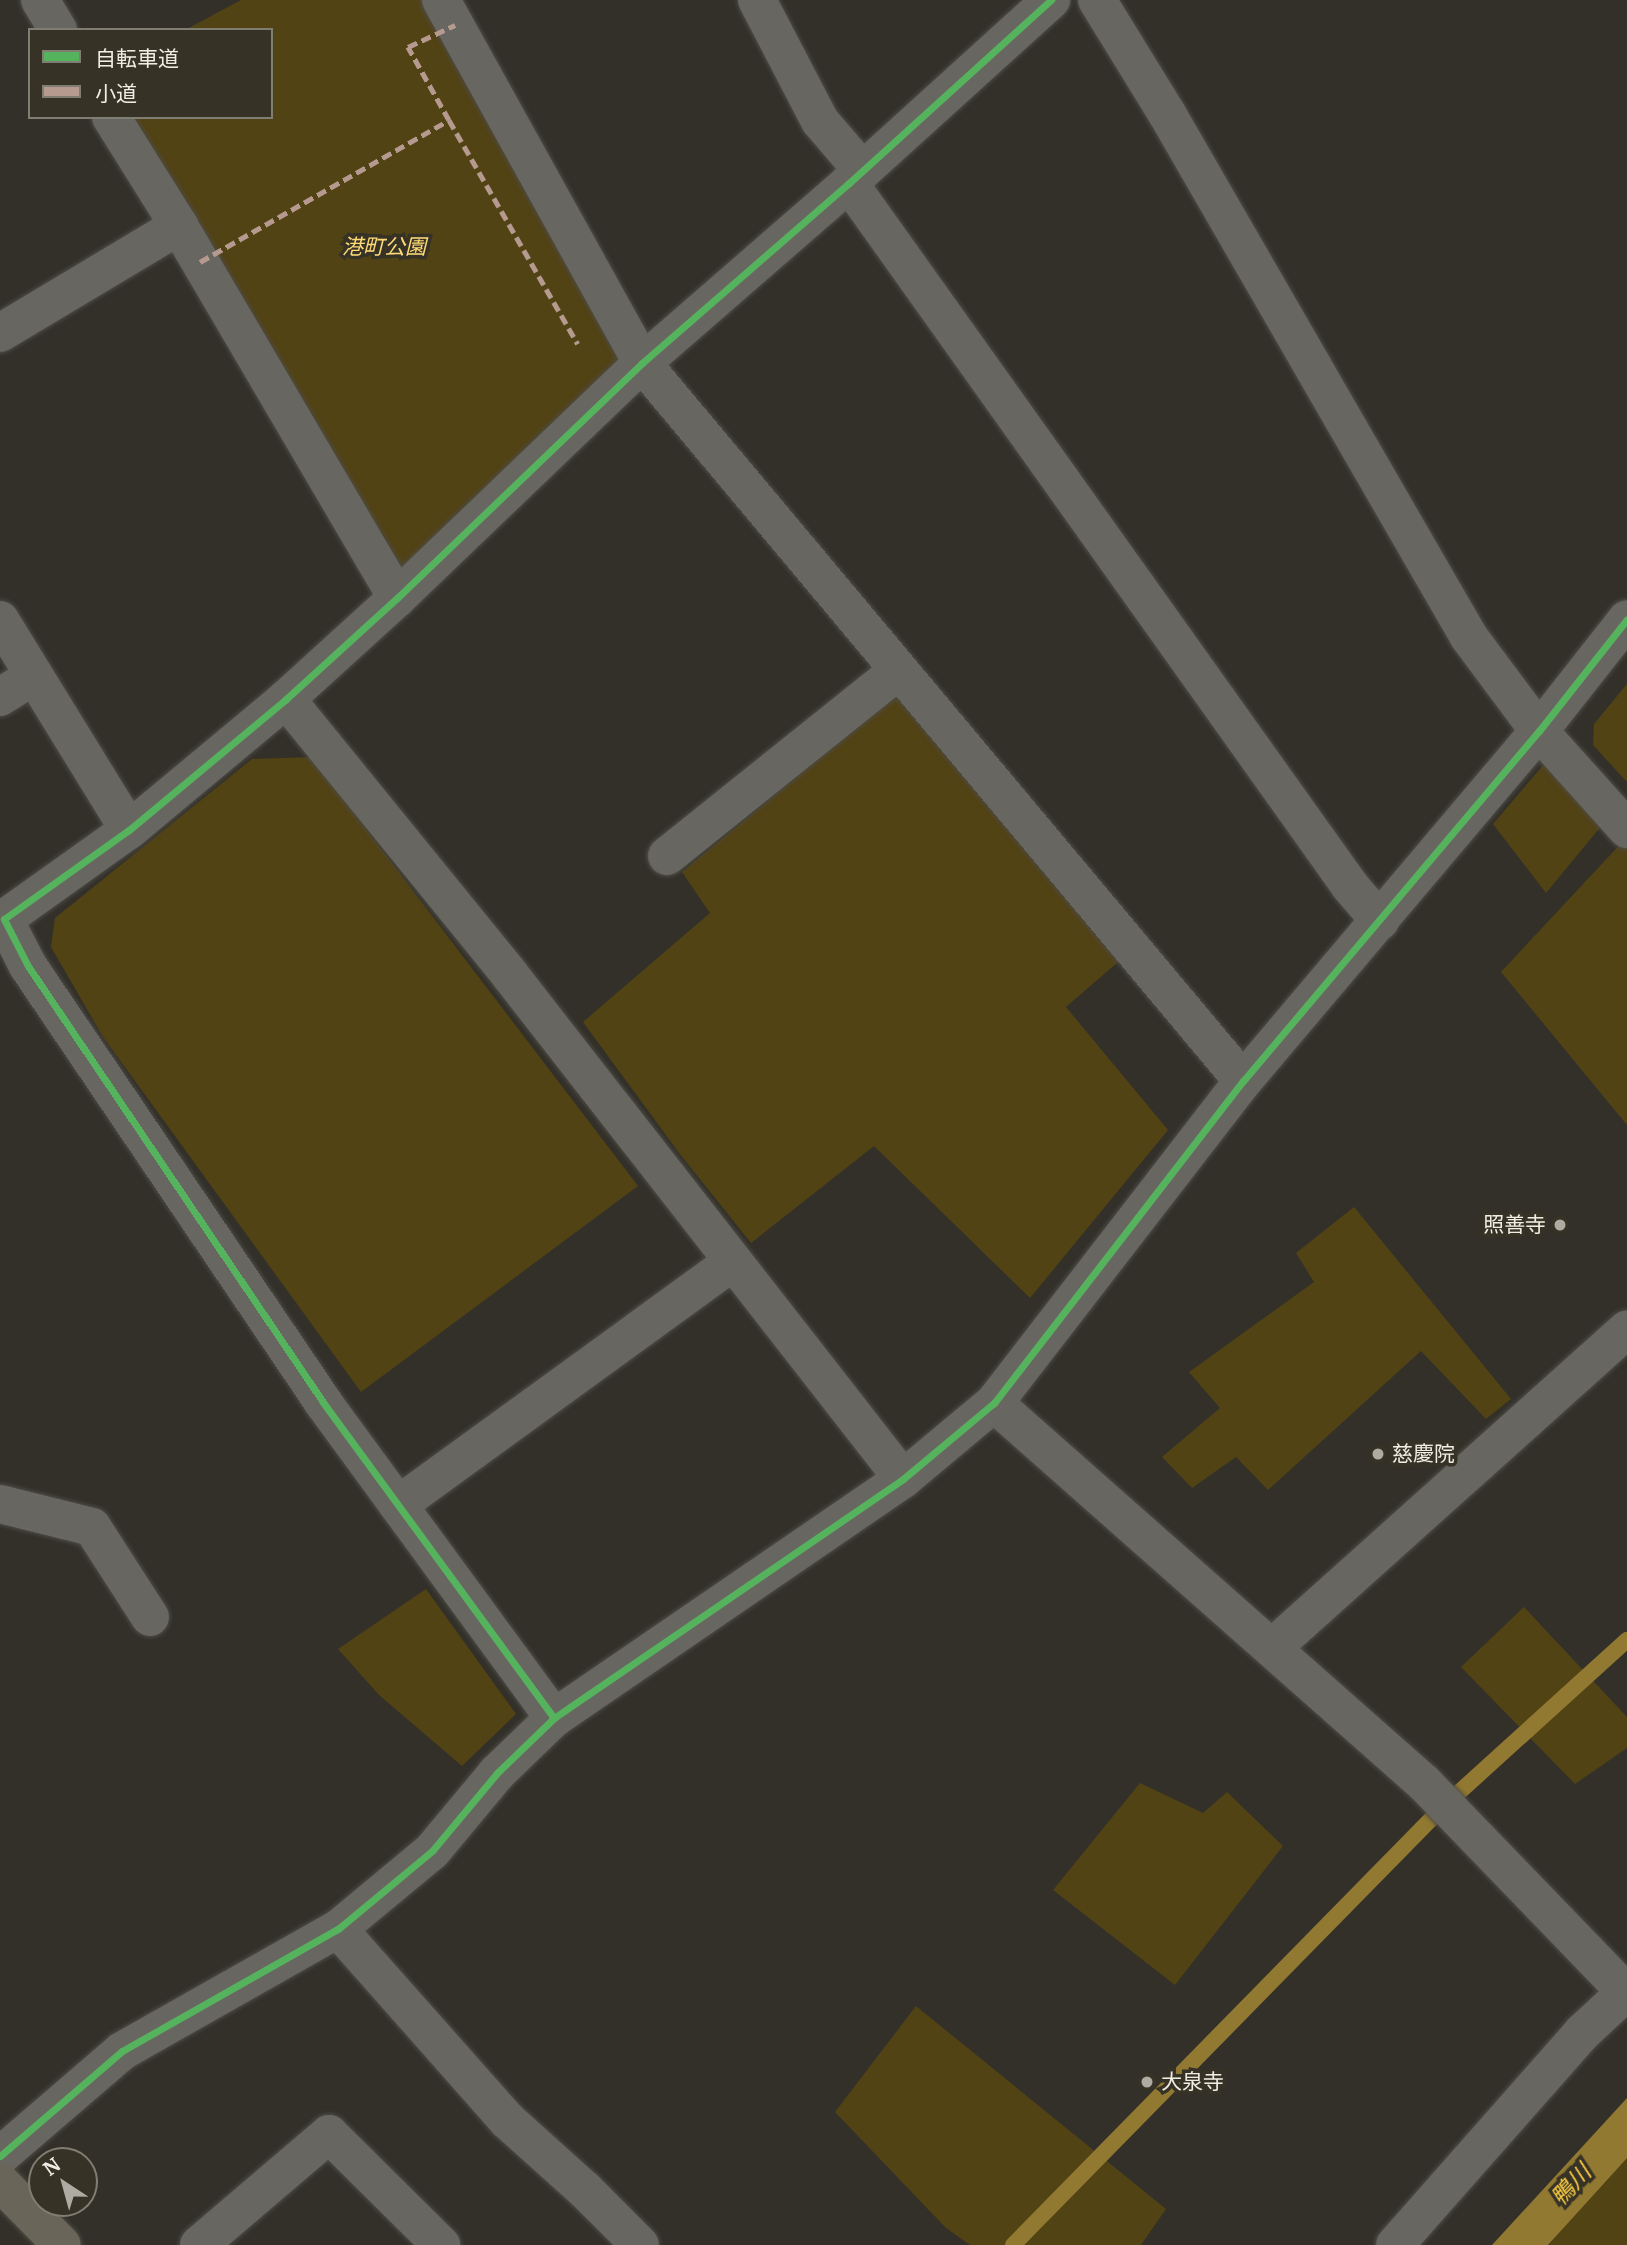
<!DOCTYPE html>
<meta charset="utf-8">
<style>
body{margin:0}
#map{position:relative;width:1627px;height:2245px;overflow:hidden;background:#323029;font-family:Merriweather,"Noto Sans JP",serif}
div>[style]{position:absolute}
.green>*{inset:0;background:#524315}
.water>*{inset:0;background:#927931}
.stream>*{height:16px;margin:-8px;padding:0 8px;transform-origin:8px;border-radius:8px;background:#927931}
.roads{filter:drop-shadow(0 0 2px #4d4b45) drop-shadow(0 0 2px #4d4b45)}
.minor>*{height:38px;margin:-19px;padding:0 19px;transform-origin:19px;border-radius:19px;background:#686661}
.primary>*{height:38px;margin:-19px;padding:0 19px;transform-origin:19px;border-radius:19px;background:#696559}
.quiet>*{height:5px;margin-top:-2.5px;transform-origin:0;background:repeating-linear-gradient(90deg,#b69a8f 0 10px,transparent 0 15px)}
.cycleway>*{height:7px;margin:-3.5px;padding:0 3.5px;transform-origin:3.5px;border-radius:3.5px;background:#56b35d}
.dots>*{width:19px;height:19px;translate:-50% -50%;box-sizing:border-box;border:4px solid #363225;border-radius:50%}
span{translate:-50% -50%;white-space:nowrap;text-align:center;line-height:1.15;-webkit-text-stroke:7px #363225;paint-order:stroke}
.park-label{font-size:21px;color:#feda76;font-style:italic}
.poi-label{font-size:21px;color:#f0ede5}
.right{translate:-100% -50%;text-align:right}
.left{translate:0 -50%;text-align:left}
.water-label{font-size:23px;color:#fdcf44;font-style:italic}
.legend{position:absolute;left:28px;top:28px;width:245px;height:91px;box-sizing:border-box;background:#363225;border:2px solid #807d72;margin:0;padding:9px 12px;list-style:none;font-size:21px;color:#f0ede5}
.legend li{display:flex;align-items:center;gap:14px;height:35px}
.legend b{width:35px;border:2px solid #807d72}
.north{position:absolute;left:28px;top:2147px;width:70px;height:70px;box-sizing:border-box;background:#363225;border:2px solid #807d72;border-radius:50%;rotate:324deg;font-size:19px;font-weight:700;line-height:28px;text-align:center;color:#f0ede5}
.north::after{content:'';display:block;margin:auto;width:24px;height:32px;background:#aeaba3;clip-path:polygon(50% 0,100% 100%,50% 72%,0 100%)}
</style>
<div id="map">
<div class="green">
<div style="clip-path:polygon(241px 0,441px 0,642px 363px,397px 598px,110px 117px,271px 117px,271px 30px,185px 30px)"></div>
<div style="clip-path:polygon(1627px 684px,1627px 782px,1593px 745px,1594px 724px)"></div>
<div style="clip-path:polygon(897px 694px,1118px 962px,1066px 1007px,1168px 1130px,1030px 1298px,874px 1146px,751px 1243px,679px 1153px,583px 1022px,710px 913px,682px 872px)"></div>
<div style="clip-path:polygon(1556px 750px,1612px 813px,1546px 893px,1493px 824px)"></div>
<div style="clip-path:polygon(311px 757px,638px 1186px,361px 1392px,103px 1037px,51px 947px,55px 918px,252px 759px)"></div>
<div style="clip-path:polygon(1627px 837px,1627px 1125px,1501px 972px)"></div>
<div style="clip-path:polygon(1354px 1207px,1511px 1399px,1486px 1419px,1421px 1351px,1268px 1490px,1236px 1457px,1192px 1488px,1162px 1457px,1220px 1408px,1189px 1372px,1314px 1282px,1296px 1253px)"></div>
<div style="clip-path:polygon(426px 1589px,516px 1714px,462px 1766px,379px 1695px,338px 1649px)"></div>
<div style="clip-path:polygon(1524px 1607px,1627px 1717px,1627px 1748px,1575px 1784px,1461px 1667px)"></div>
<div style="clip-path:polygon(1140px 1783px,1203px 1813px,1227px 1792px,1283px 1846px,1175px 1985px,1053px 1890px)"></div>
<div style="clip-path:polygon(916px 2006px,1166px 2209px,1141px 2245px,970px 2245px,946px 2228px,835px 2112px)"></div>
<div style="clip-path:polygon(1627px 2148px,1627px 2245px,1549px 2245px)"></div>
</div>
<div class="water">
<div style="clip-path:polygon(1627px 2098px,1627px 2158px,1548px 2245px,1492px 2245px)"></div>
</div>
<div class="stream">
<div style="left:1013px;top:2245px;width:617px;rotate:-45.53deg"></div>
<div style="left:1445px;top:1805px;width:246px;rotate:-42.2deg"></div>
</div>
<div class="roads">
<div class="minor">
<div style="left:40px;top:0;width:35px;rotate:59deg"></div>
<div style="left:441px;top:0;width:415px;rotate:61deg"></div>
<div style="left:642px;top:363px;width:936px;rotate:50.07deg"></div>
<div style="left:757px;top:0;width:136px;rotate:62.5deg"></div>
<div style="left:820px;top:121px;width:65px;rotate:49.4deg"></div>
<div style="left:1097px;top:0;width:132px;rotate:58.4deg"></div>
<div style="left:1166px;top:112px;width:606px;rotate:60.01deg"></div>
<div style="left:1469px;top:637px;width:117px;rotate:53.3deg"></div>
<div style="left:1539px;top:731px;width:132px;rotate:48.1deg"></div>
<div style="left:111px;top:117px;width:128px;rotate:58deg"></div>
<div style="left:179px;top:226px;width:431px;rotate:59.6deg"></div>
<div style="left:849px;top:183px;width:863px;rotate:54.52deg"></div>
<div style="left:1350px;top:886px;width:46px;rotate:49.4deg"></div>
<div style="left:0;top:333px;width:209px;rotate:-30.9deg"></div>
<div style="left:0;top:620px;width:246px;rotate:58.4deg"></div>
<div style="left:0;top:697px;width:40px;rotate:-32deg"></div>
<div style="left:286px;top:699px;width:355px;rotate:50.9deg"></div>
<div style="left:510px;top:975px;width:639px;rotate:52.05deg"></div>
<div style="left:667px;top:856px;width:297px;rotate:-38.7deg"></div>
<div style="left:994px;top:1403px;width:575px;rotate:41.48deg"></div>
<div style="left:1425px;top:1784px;width:291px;rotate:46deg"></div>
<div style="left:0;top:1504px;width:95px;rotate:14deg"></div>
<div style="left:92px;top:1527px;width:107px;rotate:57.2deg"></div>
<div style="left:398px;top:1505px;width:414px;rotate:-36deg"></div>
<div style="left:1272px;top:1648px;width:477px;rotate:-41.9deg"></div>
<div style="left:554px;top:1718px;width:391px;rotate:-126.2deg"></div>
<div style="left:323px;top:1402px;width:526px;rotate:-124.08deg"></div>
<div style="left:28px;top:966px;width:53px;rotate:-117.1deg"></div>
<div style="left:4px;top:919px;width:153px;rotate:-35.5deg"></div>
<div style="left:129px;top:830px;width:204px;rotate:-39.8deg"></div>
<div style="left:286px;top:699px;width:150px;rotate:-42.3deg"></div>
<div style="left:397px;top:598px;width:339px;rotate:-43.8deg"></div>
<div style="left:642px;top:363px;width:274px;rotate:-41deg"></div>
<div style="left:849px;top:183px;width:273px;rotate:-42.2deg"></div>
<div style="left:338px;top:1929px;width:255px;rotate:48.5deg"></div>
<div style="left:507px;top:2120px;width:103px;rotate:41.9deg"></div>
<div style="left:584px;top:2189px;width:79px;rotate:45deg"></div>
<div style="left:0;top:2156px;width:161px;rotate:-40.7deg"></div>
<div style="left:122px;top:2051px;width:248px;rotate:-29.5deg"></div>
<div style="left:338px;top:1929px;width:122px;rotate:-39.7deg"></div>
<div style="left:432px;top:1851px;width:102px;rotate:-50.2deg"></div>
<div style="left:497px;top:1773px;width:79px;rotate:-44deg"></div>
<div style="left:554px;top:1718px;width:423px;rotate:-34.4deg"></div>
<div style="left:903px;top:1479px;width:119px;rotate:-39.9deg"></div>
<div style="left:994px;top:1403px;width:407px;rotate:-52.3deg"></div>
<div style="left:1243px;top:1081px;width:458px;rotate:-49.8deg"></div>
<div style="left:1539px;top:731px;width:142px;rotate:-51.8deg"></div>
<div style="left:199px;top:2245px;width:171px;rotate:-40.5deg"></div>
<div style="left:329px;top:2134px;width:158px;rotate:44.7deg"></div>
<div style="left:1395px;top:2245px;width:284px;rotate:-48.6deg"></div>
<div style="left:1583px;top:2032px;width:60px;rotate:-43deg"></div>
</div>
<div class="primary">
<div style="left:0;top:2182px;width:88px;rotate:45.5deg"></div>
</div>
</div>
<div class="quiet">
<div style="left:449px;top:120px;width:258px;rotate:60.1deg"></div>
<div style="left:200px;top:262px;width:287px;rotate:-29.7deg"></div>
<div style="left:449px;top:120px;width:84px;rotate:-119.3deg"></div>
<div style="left:408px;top:47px;width:52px;rotate:-25.1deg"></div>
</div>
<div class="cycleway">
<div style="left:554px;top:1718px;width:391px;rotate:-126.2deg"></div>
<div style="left:323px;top:1402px;width:526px;rotate:-124.08deg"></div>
<div style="left:28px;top:966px;width:53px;rotate:-117.1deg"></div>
<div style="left:4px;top:919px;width:153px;rotate:-35.5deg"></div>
<div style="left:129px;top:830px;width:204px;rotate:-39.8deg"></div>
<div style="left:286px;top:699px;width:150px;rotate:-42.3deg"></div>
<div style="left:397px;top:598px;width:339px;rotate:-43.8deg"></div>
<div style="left:642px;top:363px;width:274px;rotate:-41deg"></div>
<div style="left:849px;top:183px;width:273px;rotate:-42.2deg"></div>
<div style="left:0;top:2156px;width:161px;rotate:-40.7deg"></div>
<div style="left:122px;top:2051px;width:248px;rotate:-29.5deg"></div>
<div style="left:338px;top:1929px;width:122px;rotate:-39.7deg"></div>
<div style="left:432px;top:1851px;width:102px;rotate:-50.2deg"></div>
<div style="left:497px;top:1773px;width:79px;rotate:-44deg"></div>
<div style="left:554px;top:1718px;width:423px;rotate:-34.4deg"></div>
<div style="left:903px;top:1479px;width:119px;rotate:-39.9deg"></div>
<div style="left:994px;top:1403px;width:407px;rotate:-52.3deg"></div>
<div style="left:1243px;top:1081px;width:458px;rotate:-49.8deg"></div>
<div style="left:1539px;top:731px;width:142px;rotate:-51.8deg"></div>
</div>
<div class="dots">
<div style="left:1560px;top:1225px;background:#aeaba3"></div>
<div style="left:1378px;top:1454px;background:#aeaba3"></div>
<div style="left:1147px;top:2082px;background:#aeaba3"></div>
</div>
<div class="park-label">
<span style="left:384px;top:247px">港町公園</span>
</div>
<div class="poi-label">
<span class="right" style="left:1546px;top:1225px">照善寺</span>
<span class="left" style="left:1392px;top:1454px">慈慶院</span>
<span class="left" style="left:1161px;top:2082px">大泉寺</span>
</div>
<div class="water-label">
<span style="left:1571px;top:2185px;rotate:-47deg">鴨川</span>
</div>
<ul class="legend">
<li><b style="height:9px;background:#56b35d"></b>自転車道</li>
<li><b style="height:9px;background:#b69a8f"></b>小道</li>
</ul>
<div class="north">N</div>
</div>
